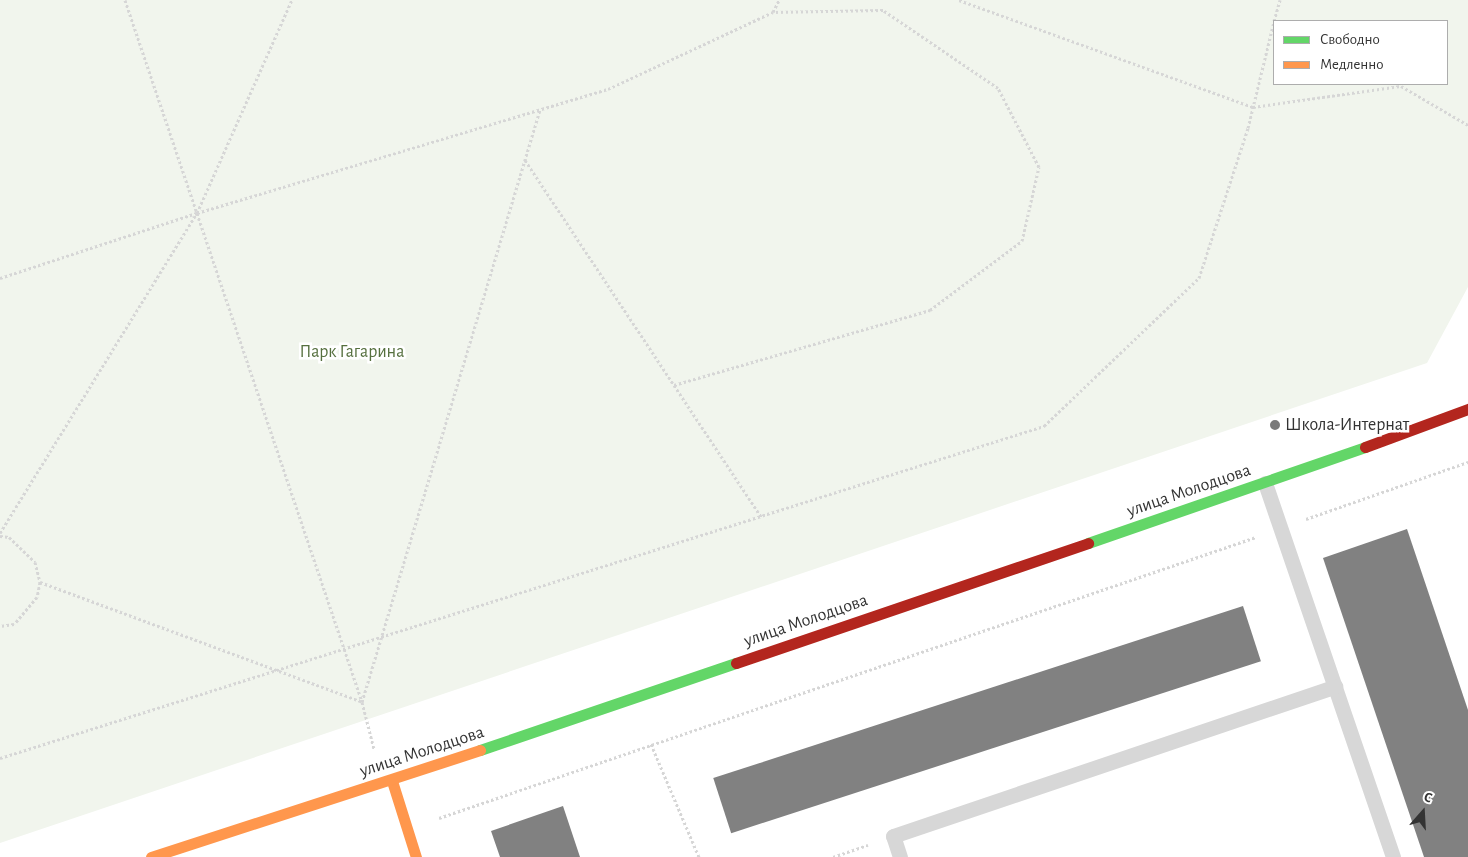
<!DOCTYPE html>
<meta charset="utf-8">
<style>
body{margin:0}
#map{position:relative;width:1468px;height:857px;overflow:hidden;background:#fff;font-family:"Alegreya Sans",sans-serif}
div>[style]{position:absolute}
.green>*{inset:0;background:#f1f5ed}
.building>*{inset:0;background:#818181;transform-origin:0 0}
.path>*{height:3px;margin-top:-1.5px;transform-origin:0;background:repeating-linear-gradient(90deg,#d6d6d6 0 2.5px,transparent 0 5px)}
.lane>*{height:15px;margin:-7.5px;padding:0 7.5px;transform-origin:7.5px;border-radius:7.5px;background:#d7d7d7}
.fast>*{height:11px;margin:-5.5px;padding:0 5.5px;transform-origin:5.5px;border-radius:5.5px;background:#63d668}
.slow>*{height:11px;margin:-5.5px;padding:0 5.5px;transform-origin:5.5px;border-radius:5.5px;background:#ff974d}
.jam>*{height:11px;margin:-5.5px;padding:0 5.5px;transform-origin:5.5px;border-radius:5.5px;background:#b3261e}
.dots>*{width:14px;height:14px;translate:-50% -50%;box-sizing:border-box;border:2px solid #fff;border-radius:50%}
span{translate:-50% -50%;white-space:nowrap;text-align:center;line-height:1.15;-webkit-text-stroke:5px #fff;paint-order:stroke}
.park-label{font-size:18px;color:#56703f}
.poi-label{font-size:18px;color:#333}
.left{translate:0 -50%;text-align:left}
.street-label{font-size:18px;color:#333}
.legend{position:absolute;left:1273px;top:20px;width:175px;height:65px;box-sizing:border-box;background:#fff;border:1px solid #adadad;margin:0;padding:6px 9px;list-style:none;font-size:15px;color:#333}
.legend li{display:flex;align-items:center;gap:10px;height:25px}
.legend b{width:25px;border:1px solid #adadad}
.north{position:absolute;left:1398px;top:787px;width:50px;height:50px;-webkit-text-stroke:4px #fff;paint-order:stroke;rotate:19deg;font-size:14px;font-weight:700;line-height:20px;text-align:center;color:#333}
.north::after{content:'';display:block;margin:auto;width:18px;height:22px;background:#333;clip-path:polygon(50% 0,100% 100%,50% 72%,0 100%)}
</style>
<div id="map">
<div class="green">
<div style="clip-path:polygon(evenodd,0 0,1468px 0,1468px 287px,1427px 363px,0 843px,0 0,1274px 21px,1447px 21px,1447px 84px,1274px 84px,1274px 21px)"></div>
</div>
<div class="building">
<div style="clip-path:polygon(1407px 529px,1468px 710px,1468px 857px,1424px 857px,1323px 558px)"></div>
<div style="left:1243px;top:606px;width:58px;height:557px;rotate:72deg"></div>
<div style="clip-path:polygon(563px 806px,580px 857px,500px 857px,491px 831px)"></div>
</div>
<div class="path">
<div style="left:125px;top:0;width:741px;rotate:71.34deg"></div>
<div style="left:362px;top:702px;width:49px;rotate:75.7deg"></div>
<div style="left:959px;top:0;width:313px;rotate:20deg"></div>
<div style="left:1253px;top:107px;width:149px;rotate:-8.1deg"></div>
<div style="left:1401px;top:86px;width:78px;rotate:30.2deg"></div>
<div style="left:1274px;top:21px;width:22px;rotate:-74deg"></div>
<div style="left:525px;top:160px;width:428px;rotate:56.5deg"></div>
<div style="left:0;top:278px;width:207px;rotate:-18.3deg"></div>
<div style="left:197px;top:213px;width:429px;rotate:-16.8deg"></div>
<div style="left:608px;top:89px;width:182px;rotate:-25deg"></div>
<div style="left:773px;top:12px;width:13px;rotate:-63deg"></div>
<div style="left:674px;top:385px;width:267px;rotate:-16.3deg"></div>
<div style="left:930px;top:310px;width:115px;rotate:-36.9deg"></div>
<div style="left:1022px;top:241px;width:76px;rotate:-77.1deg"></div>
<div style="left:1039px;top:167px;width:89px;rotate:-117.4deg"></div>
<div style="left:998px;top:88px;width:139px;rotate:-145.9deg"></div>
<div style="left:883px;top:10px;width:110px;rotate:179deg"></div>
<div style="left:1306px;top:519px;width:172px;rotate:-19.4deg"></div>
<div style="left:0;top:533px;width:376px;rotate:-58.4deg"></div>
<div style="left:197px;top:213px;width:233px;rotate:-66deg"></div>
<div style="left:0;top:536px;width:9px;rotate:6deg"></div>
<div style="left:9px;top:537px;width:36px;rotate:44deg"></div>
<div style="left:35px;top:562px;width:21px;rotate:76deg"></div>
<div style="left:40px;top:582px;width:15px;rotate:101deg"></div>
<div style="left:37px;top:597px;width:35px;rotate:130deg"></div>
<div style="left:14px;top:624px;width:14px;rotate:172deg"></div>
<div style="left:40px;top:582px;width:344px;rotate:20.4deg"></div>
<div style="left:362px;top:702px;width:618px;rotate:-73.27deg"></div>
<div style="left:651px;top:744px;width:123px;rotate:67deg"></div>
<div style="left:0;top:758px;width:1096px;rotate:-17.64deg"></div>
<div style="left:1044px;top:426px;width:214px;rotate:-43.7deg"></div>
<div style="left:1199px;top:278px;width:158px;rotate:-71.9deg"></div>
<div style="left:1248px;top:128px;width:110px;rotate:-76.3deg"></div>
<div style="left:439px;top:818px;width:864px;rotate:-18.98deg"></div>
<div style="left:833px;top:857px;width:37px;rotate:-19deg"></div>
</div>
<div class="lane">
<div style="left:1265px;top:483px;width:395px;rotate:71.1deg"></div>
<div style="left:900px;top:857px;width:22px;rotate:-108deg"></div>
<div style="left:893px;top:836px;width:467px;rotate:-18.7deg"></div>
</div>
<div class="fast">
<div style="left:1088px;top:543px;width:293px;rotate:-19.1deg"></div>
<div style="left:480px;top:750px;width:270px;rotate:-18.8deg"></div>
</div>
<div class="slow">
<div style="left:392px;top:781px;width:80px;rotate:72.5deg"></div>
<div style="left:151px;top:857px;width:346px;rotate:-18deg"></div>
</div>
<div class="jam">
<div style="left:1365px;top:447px;width:110px;rotate:-20.3deg"></div>
<div style="left:736px;top:663px;width:372px;rotate:-18.8deg"></div>
</div>
<div class="dots">
<div style="left:1275px;top:425px;background:#7a7a7a"></div>
</div>
<div class="park-label">
<span style="left:352px;top:352px">Парк Гагарина</span>
</div>
<div class="poi-label">
<span class="left" style="left:1285px;top:425px">Школа-Интернат</span>
</div>
<div class="street-label">
<span style="left:1189px;top:491px;rotate:-19deg">улица Молодцова</span>
<span style="left:806px;top:621px;rotate:-19deg">улица Молодцова</span>
<span style="left:422px;top:752px;rotate:-18deg">улица Молодцова</span>
</div>
<ul class="legend">
<li><b style="height:6px;background:#63d668"></b>Свободно</li>
<li><b style="height:6px;background:#ff974d"></b>Медленно</li>
</ul>
<div class="north">С</div>
</div>
